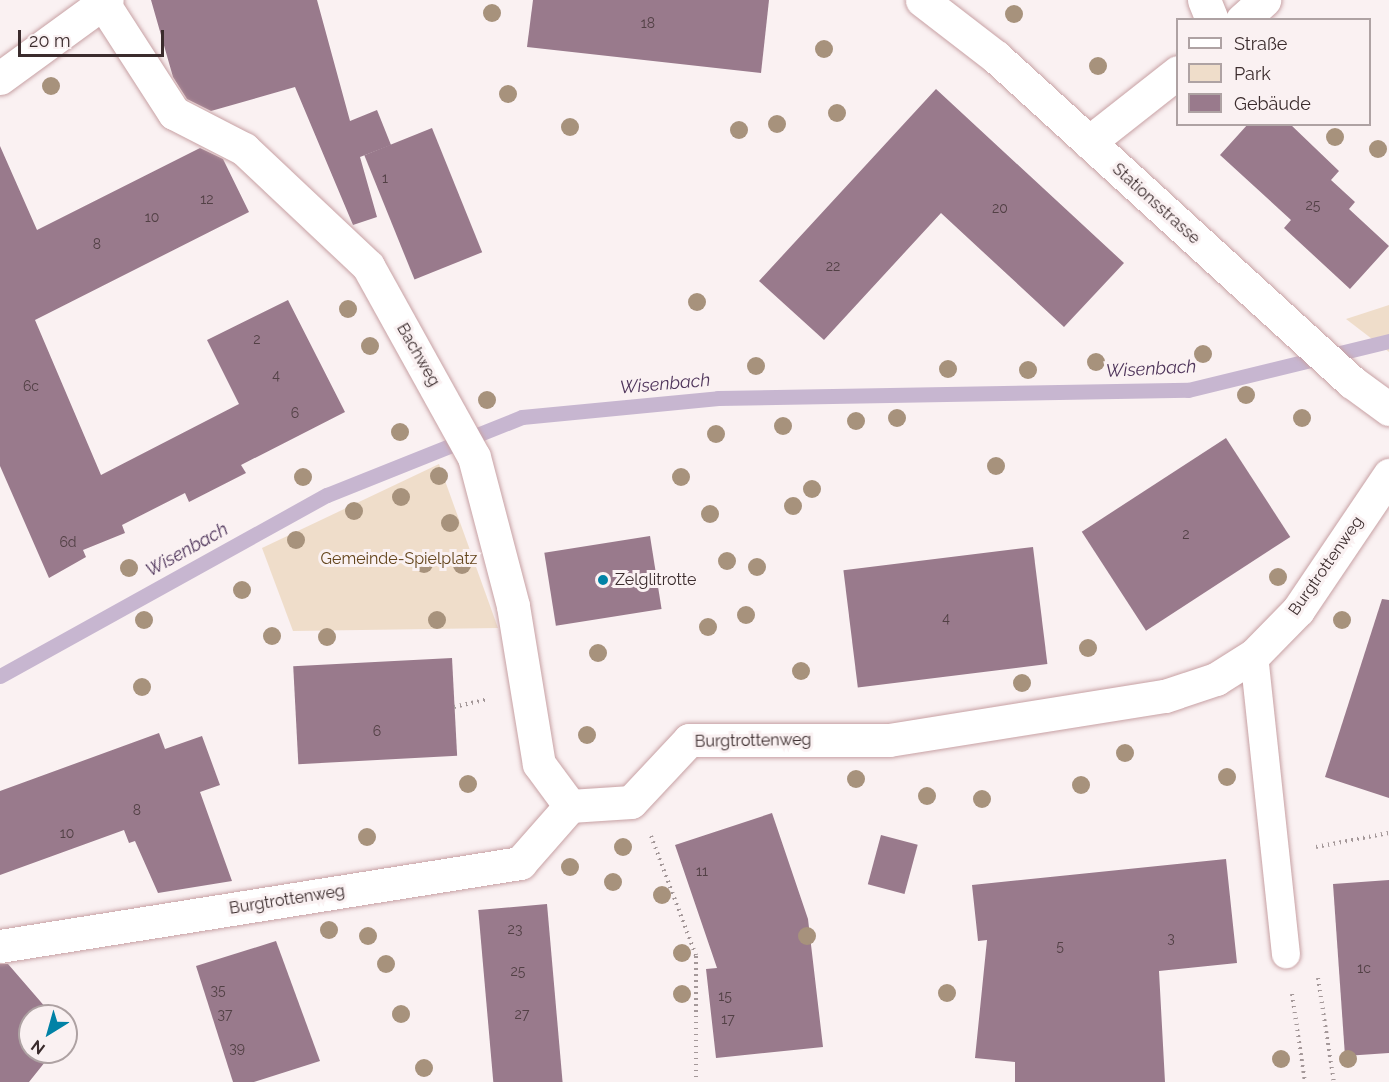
<!DOCTYPE html>
<meta charset="utf-8">
<style>
body{margin:0}
#map{position:relative;width:1389px;height:1082px;overflow:hidden;background:#faf1f2;font-family:Raleway,sans-serif}
div>[style]{position:absolute}
.green>*{inset:0;background:#efddca}
.stream>*{height:15px;margin:-7.5px;padding:0 7.5px;transform-origin:7.5px;border-radius:7.5px;background:#c7b6d0}
.building>*{inset:0;background:#997a8c;transform-origin:0 0}
.path>*{height:4px;margin-top:-2px;transform-origin:0;background:repeating-linear-gradient(90deg,#a49899 0 1.5px,transparent 0 6px)}
.roads{filter:drop-shadow(0 0 2px #c7a1a4) drop-shadow(0 0 2px #c7a1a4)}
.service>*{height:28px;margin:-14px;padding:0 14px;transform-origin:14px;border-radius:14px;background:#fff}
.minor>*{height:33px;margin:-16.5px;padding:0 16.5px;transform-origin:16.5px;border-radius:16.5px;background:#fff}
.tertiary>*{height:33px;margin:-16.5px;padding:0 16.5px;transform-origin:16.5px;border-radius:16.5px;background:#fff}
.trees>*{width:18px;height:18px;margin:-9px;border-radius:50%;background:#a7927c}
.dots>*{width:16px;height:16px;translate:-50% -50%;box-sizing:border-box;border:3px solid #faf1f2;border-radius:50%}
span{translate:-50% -50%;white-space:nowrap;text-align:center;line-height:1.15;-webkit-text-stroke:6px #faf1f2;paint-order:stroke}
.number-label{font-size:14px;color:#524045}
.number-label span{-webkit-text-stroke-width:0}
.street-label{font-size:16px;color:#3b2c2d}
.park-label{font-size:16px;color:#63441b}
.poi-label{font-size:16px;color:#3b2c2d}
.left{translate:0 -50%;text-align:left}
.water-label{font-size:18px;color:#4f355b;font-style:italic}
.legend{position:absolute;left:1176px;top:18px;width:195px;height:108px;box-sizing:border-box;background:#faf1f2;border:2px solid #aea2a3;margin:0;padding:8px 10px;list-style:none;font-size:18px;color:#3b2c2d}
.legend li{display:flex;align-items:center;gap:12px;height:30px}
.legend b{width:30px;border:2px solid #aea2a3}
.north{position:absolute;left:18px;top:1004px;width:60px;height:60px;box-sizing:border-box;background:#faf1f2;border:2px solid #aea2a3;border-radius:50%;rotate:217deg;font-size:16px;font-weight:700;line-height:24px;text-align:center;color:#3b2c2d}
.north::after{content:'';display:block;margin:auto;width:21px;height:27px;background:#0182a6;clip-path:polygon(50% 0,100% 100%,50% 72%,0 100%)}
.scale{position:absolute;left:18px;top:30px;width:146px;height:27px;box-sizing:border-box;border:3px solid #3b2c2d;border-top:0;padding-left:8px;font-size:18px;line-height:21px;white-space:nowrap;color:#3b2c2d;-webkit-text-stroke:4px #faf1f2;paint-order:stroke}
</style>
<div id="map">
<div class="green">
<div style="clip-path:polygon(1389px 305px,1389px 352px,1346px 319px)"></div>
<div style="clip-path:polygon(439px 464px,498px 628px,293px 631px,262px 548px)"></div>
</div>
<div class="stream">
<div style="left:0;top:676px;width:374px;rotate:-29deg"></div>
<div style="left:327px;top:495px;width:210px;rotate:-21.8deg"></div>
<div style="left:522px;top:417px;width:197px;rotate:-5.5deg"></div>
<div style="left:718px;top:398px;width:470px;rotate:-1deg"></div>
<div style="left:1188px;top:390px;width:207px;rotate:-13.7deg"></div>
</div>
<div class="building">
<div style="clip-path:polygon(151px 0,317px 0,350px 121px,377px 110px,391px 145px,360px 157px,377px 217px,353px 225px,295px 87px,211px 111px,187px 99px,173px 77px)"></div>
<div style="clip-path:polygon(533px 0,769px 0,761px 73px,527px 47px)"></div>
<div style="clip-path:polygon(936px 89px,1124px 263px,1064px 327px,941px 213px,824px 340px,759px 281px)"></div>
<div style="clip-path:polygon(1248px 124px,1290px 124px,1339px 171px,1331px 180px,1355px 202px,1349px 209px,1389px 246px,1350px 289px,1284px 228px,1291px 220px,1220px 155px)"></div>
<div style="left:432px;top:128px;width:134px;height:73px;rotate:68deg"></div>
<div style="clip-path:polygon(0 146px,37px 230px,200px 148px,223px 159px,249px 212px,35px 320px,101px 475px,239px 404px,207px 340px,288px 300px,345px 412px,241px 465px,246px 473px,189px 502px,185px 493px,122px 525px,125px 533px,83px 550px,86px 557px,49px 578px,0 466px)"></div>
<div style="left:1226px;top:438px;width:118px;height:172px;rotate:57deg"></div>
<div style="left:650px;top:536px;width:74px;height:107px;rotate:81deg"></div>
<div style="left:1033px;top:547px;width:118px;height:191px;rotate:83deg"></div>
<div style="clip-path:polygon(1382px 599px,1389px 600px,1389px 798px,1325px 777px)"></div>
<div style="left:452px;top:658px;width:98px;height:159px;rotate:87deg"></div>
<div style="clip-path:polygon(159px 733px,165px 749px,202px 736px,220px 785px,200px 792px,232px 881px,158px 893px,135px 841px,129px 843px,124px 830px,0 875px,0 791px)"></div>
<div style="clip-path:polygon(772px 813px,808px 919px,823px 1047px,716px 1058px,706px 969px,717px 968px,675px 845px)"></div>
<div style="left:881px;top:835px;width:38px;height:51px;rotate:15deg"></div>
<div style="clip-path:polygon(1226px 859px,1237px 963px,1159px 971px,1165px 1082px,1015px 1082px,1015px 1062px,975px 1058px,987px 940px,978px 941px,972px 885px)"></div>
<div style="clip-path:polygon(1389px 880px,1389px 1053px,1345px 1056px,1333px 884px)"></div>
<div style="left:547px;top:904px;width:179px;height:69px;rotate:85deg"></div>
<div style="clip-path:polygon(276px 941px,320px 1061px,254px 1082px,233px 1082px,196px 966px)"></div>
<div style="clip-path:polygon(0 964px,8px 964px,53px 1016px,30px 1016px,30px 1052px,53px 1052px,29px 1082px,0 1082px)"></div>
</div>
<div class="path">
<div style="left:454px;top:707px;width:32px;rotate:-13deg"></div>
<div style="left:651px;top:836px;width:128px;rotate:69.4deg"></div>
<div style="left:696px;top:956px;width:126px;rotate:90deg"></div>
<div style="left:1316px;top:847px;width:74px;rotate:-10.9deg"></div>
<div style="left:1318px;top:978px;width:105px;rotate:81.3deg"></div>
<div style="left:1292px;top:994px;width:89px;rotate:81.6deg"></div>
</div>
<div class="roads">
<div class="service">
<div style="left:1254px;top:655px;width:301px;rotate:83.9deg"></div>
</div>
<div class="minor">
<div style="left:1204px;top:0;width:22px;rotate:68deg"></div>
<div style="left:103px;top:3px;width:131px;rotate:57.2deg"></div>
<div style="left:174px;top:113px;width:79px;rotate:27.2deg"></div>
<div style="left:244px;top:149px;width:170px;rotate:43.3deg"></div>
<div style="left:368px;top:266px;width:218px;rotate:61deg"></div>
<div style="left:474px;top:457px;width:154px;rotate:75.3deg"></div>
<div style="left:513px;top:606px;width:160px;rotate:80.7deg"></div>
<div style="left:539px;top:764px;width:52px;rotate:53.6deg"></div>
<div style="left:1242px;top:20px;width:30px;rotate:-42deg"></div>
<div style="left:1089px;top:142px;width:113px;rotate:-38.2deg"></div>
<div style="left:0;top:946px;width:527px;rotate:-9.07deg"></div>
<div style="left:520px;top:863px;width:76px;rotate:-48.7deg"></div>
<div style="left:570px;top:806px;width:61px;rotate:-3.8deg"></div>
<div style="left:631px;top:802px;width:85px;rotate:-46.9deg"></div>
<div style="left:689px;top:740px;width:200px"></div>
<div style="left:889px;top:740px;width:279px;rotate:-9.1deg"></div>
<div style="left:1165px;top:696px;width:54px;rotate:-18.4deg"></div>
<div style="left:1216px;top:679px;width:45px;rotate:-32.3deg"></div>
<div style="left:1254px;top:655px;width:63px;rotate:-45.6deg"></div>
<div style="left:1298px;top:610px;width:163px;rotate:-56deg"></div>
</div>
<div class="tertiary">
<div style="left:922px;top:0;width:93px;rotate:37.6deg"></div>
<div style="left:996px;top:57px;width:482px;rotate:42.4deg"></div>
<div style="left:1352px;top:382px;width:46px;rotate:36.1deg"></div>
<div style="left:0;top:78px;width:132px;rotate:-36.1deg"></div>
</div>
</div>
<div class="trees">
<div style="left:492px;top:13px"></div>
<div style="left:1014px;top:14px"></div>
<div style="left:824px;top:49px"></div>
<div style="left:1098px;top:66px"></div>
<div style="left:51px;top:86px"></div>
<div style="left:508px;top:94px"></div>
<div style="left:837px;top:113px"></div>
<div style="left:777px;top:124px"></div>
<div style="left:570px;top:127px"></div>
<div style="left:739px;top:130px"></div>
<div style="left:1335px;top:137px"></div>
<div style="left:1378px;top:149px"></div>
<div style="left:697px;top:302px"></div>
<div style="left:348px;top:309px"></div>
<div style="left:370px;top:346px"></div>
<div style="left:1203px;top:354px"></div>
<div style="left:1096px;top:362px"></div>
<div style="left:756px;top:366px"></div>
<div style="left:948px;top:369px"></div>
<div style="left:1028px;top:370px"></div>
<div style="left:1246px;top:395px"></div>
<div style="left:487px;top:400px"></div>
<div style="left:897px;top:418px"></div>
<div style="left:1302px;top:418px"></div>
<div style="left:856px;top:421px"></div>
<div style="left:783px;top:426px"></div>
<div style="left:400px;top:432px"></div>
<div style="left:716px;top:434px"></div>
<div style="left:996px;top:466px"></div>
<div style="left:439px;top:476px"></div>
<div style="left:303px;top:477px"></div>
<div style="left:681px;top:477px"></div>
<div style="left:812px;top:489px"></div>
<div style="left:401px;top:497px"></div>
<div style="left:793px;top:506px"></div>
<div style="left:354px;top:511px"></div>
<div style="left:710px;top:514px"></div>
<div style="left:450px;top:523px"></div>
<div style="left:296px;top:540px"></div>
<div style="left:727px;top:561px"></div>
<div style="left:424px;top:564px"></div>
<div style="left:462px;top:565px"></div>
<div style="left:757px;top:567px"></div>
<div style="left:129px;top:568px"></div>
<div style="left:1278px;top:577px"></div>
<div style="left:242px;top:590px"></div>
<div style="left:746px;top:615px"></div>
<div style="left:144px;top:620px"></div>
<div style="left:437px;top:620px"></div>
<div style="left:1342px;top:620px"></div>
<div style="left:708px;top:627px"></div>
<div style="left:272px;top:636px"></div>
<div style="left:327px;top:637px"></div>
<div style="left:1088px;top:648px"></div>
<div style="left:598px;top:653px"></div>
<div style="left:801px;top:671px"></div>
<div style="left:1022px;top:683px"></div>
<div style="left:142px;top:687px"></div>
<div style="left:587px;top:735px"></div>
<div style="left:1125px;top:753px"></div>
<div style="left:1227px;top:777px"></div>
<div style="left:856px;top:779px"></div>
<div style="left:468px;top:784px"></div>
<div style="left:1081px;top:785px"></div>
<div style="left:927px;top:796px"></div>
<div style="left:982px;top:799px"></div>
<div style="left:367px;top:837px"></div>
<div style="left:623px;top:847px"></div>
<div style="left:570px;top:867px"></div>
<div style="left:613px;top:882px"></div>
<div style="left:662px;top:895px"></div>
<div style="left:329px;top:930px"></div>
<div style="left:368px;top:936px"></div>
<div style="left:807px;top:936px"></div>
<div style="left:682px;top:953px"></div>
<div style="left:386px;top:964px"></div>
<div style="left:947px;top:993px"></div>
<div style="left:682px;top:994px"></div>
<div style="left:401px;top:1014px"></div>
<div style="left:1281px;top:1059px"></div>
<div style="left:1348px;top:1059px"></div>
<div style="left:424px;top:1068px"></div>
</div>
<div class="dots">
<div style="left:603px;top:580px;background:#0182a6"></div>
</div>
<div class="number-label">
<span style="left:648px;top:23px">18</span>
<span style="left:385px;top:178px">1</span>
<span style="left:207px;top:199px">12</span>
<span style="left:1313px;top:205px">25</span>
<span style="left:1000px;top:208px">20</span>
<span style="left:152px;top:217px">10</span>
<span style="left:97px;top:244px">8</span>
<span style="left:833px;top:266px">22</span>
<span style="left:257px;top:339px">2</span>
<span style="left:276px;top:375px">4</span>
<span style="left:31px;top:386px">6c</span>
<span style="left:295px;top:413px">6</span>
<span style="left:1186px;top:534px">2</span>
<span style="left:68px;top:542px">6d</span>
<span style="left:946px;top:618px">4</span>
<span style="left:377px;top:731px">6</span>
<span style="left:137px;top:810px">8</span>
<span style="left:67px;top:833px">10</span>
<span style="left:702px;top:871px">11</span>
<span style="left:515px;top:929px">23</span>
<span style="left:1171px;top:938px">3</span>
<span style="left:1060px;top:946px">5</span>
<span style="left:1364px;top:968px">1c</span>
<span style="left:518px;top:971px">25</span>
<span style="left:218px;top:990px">35</span>
<span style="left:725px;top:996px">15</span>
<span style="left:225px;top:1014px">37</span>
<span style="left:522px;top:1014px">27</span>
<span style="left:728px;top:1019px">17</span>
<span style="left:237px;top:1048px">39</span>
</div>
<div class="street-label">
<span style="left:1156px;top:204px;rotate:42deg">Stationsstrasse</span>
<span style="left:418px;top:355px;rotate:60deg">Bachweg</span>
<span style="left:1326px;top:566px;rotate:-55deg">Burgtrottenweg</span>
<span style="left:753px;top:741px;rotate:-1deg">Burgtrottenweg</span>
<span style="left:287px;top:900px;rotate:-9deg">Burgtrottenweg</span>
</div>
<div class="park-label">
<span style="left:399px;top:559px">Gemeinde-Spielplatz</span>
</div>
<div class="poi-label">
<span class="left" style="left:615px;top:580px">Zelglitrotte</span>
</div>
<div class="water-label">
<span style="left:1151px;top:369px;rotate:-3deg">Wisenbach</span>
<span style="left:665px;top:384px;rotate:-5deg">Wisenbach</span>
<span style="left:187px;top:550px;rotate:-29deg">Wisenbach</span>
</div>
<ul class="legend">
<li><b style="height:8px;background:#fff"></b>Straße</li>
<li><b style="height:16px;background:#efddca"></b>Park</li>
<li><b style="height:16px;background:#997a8c"></b>Gebäude</li>
</ul>
<div class="north">N</div>
<div class="scale">20 m</div>
</div>
